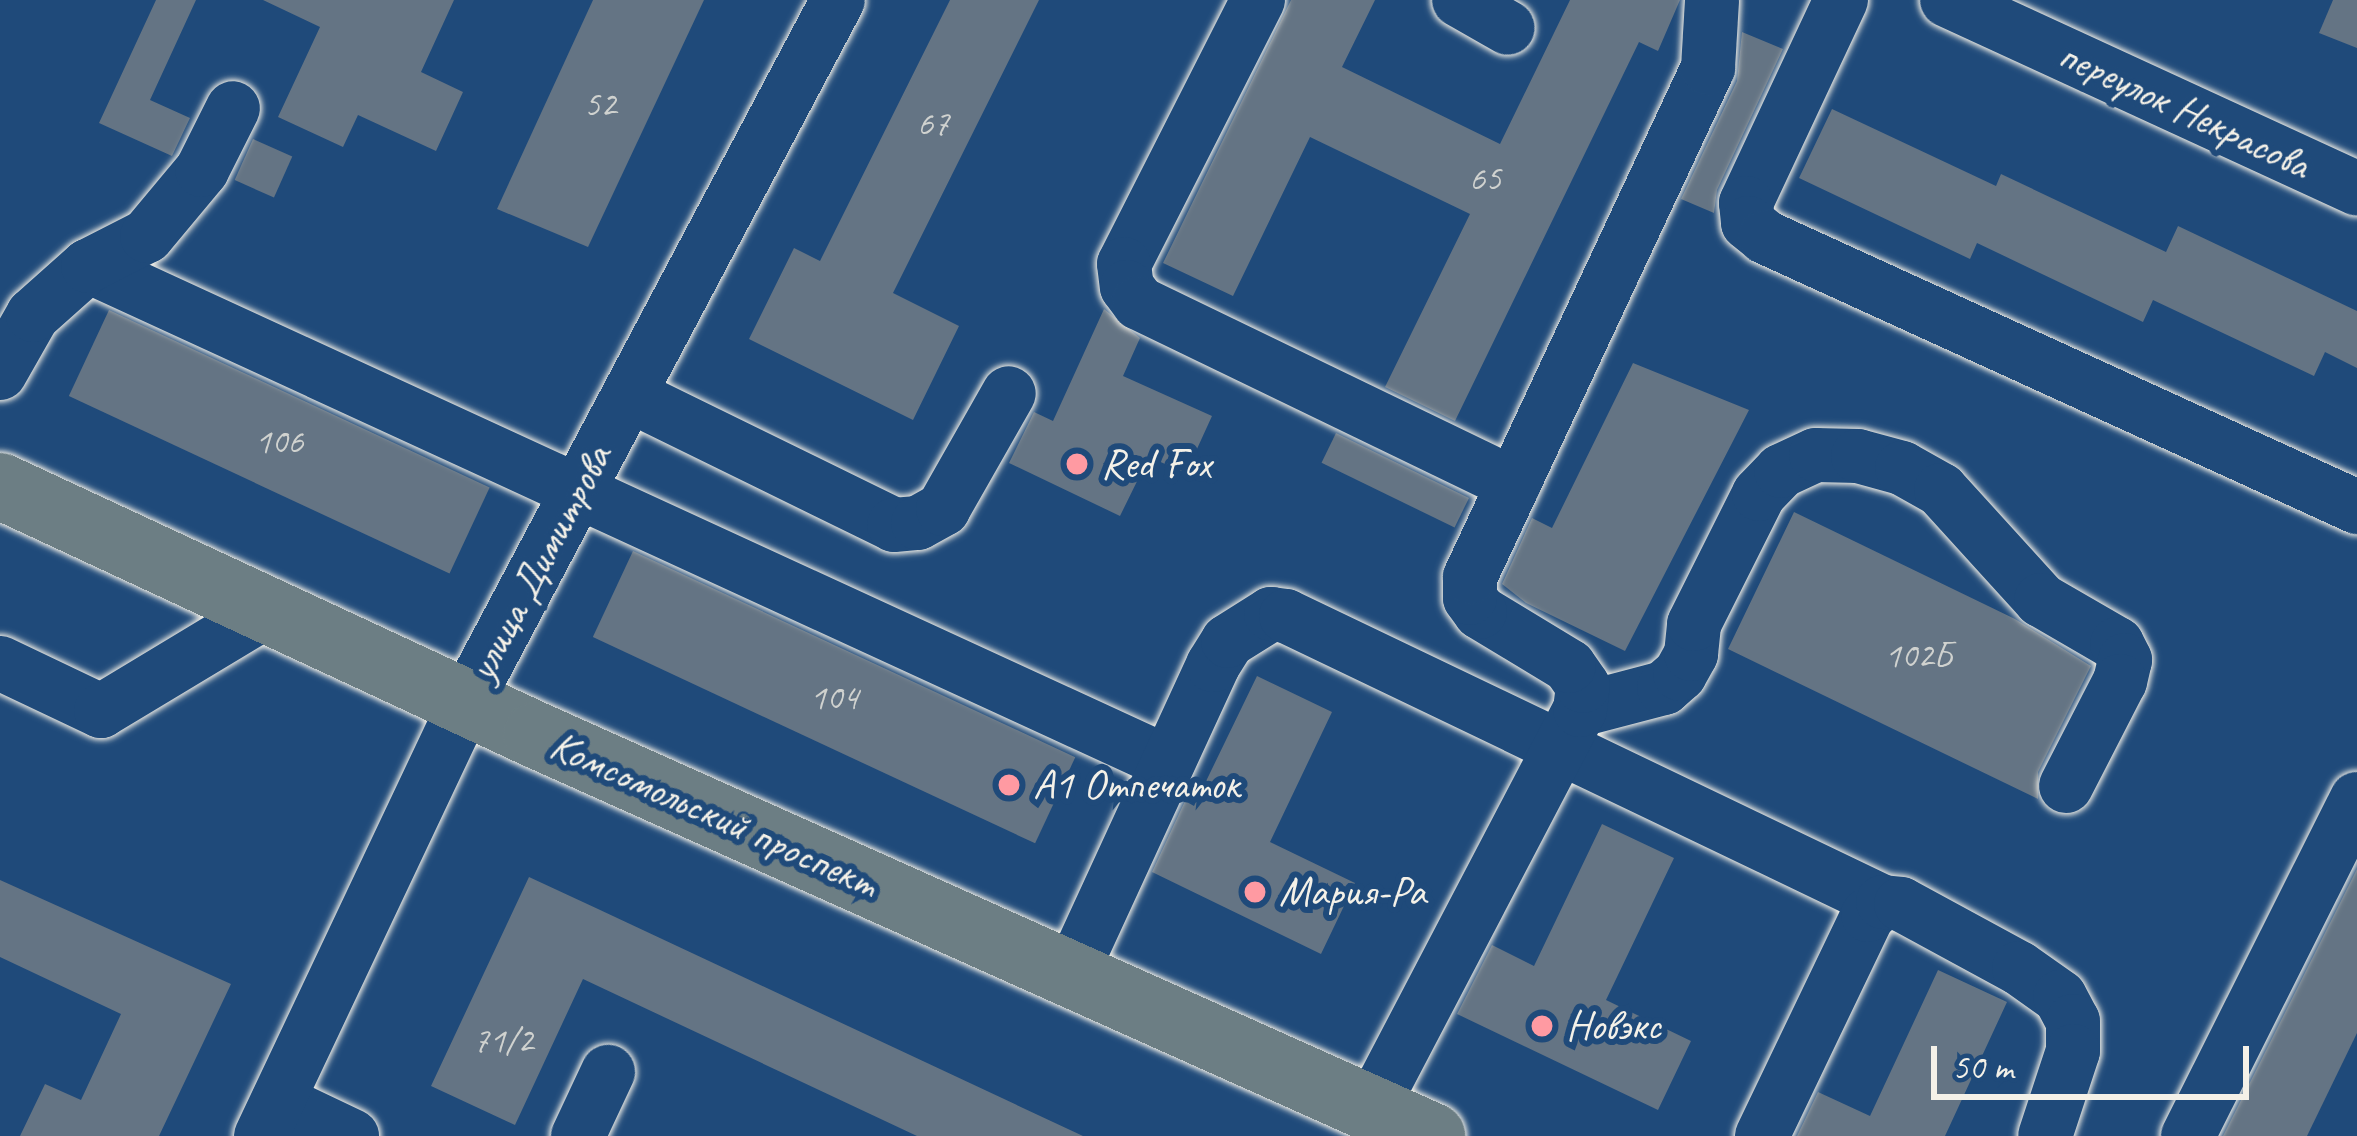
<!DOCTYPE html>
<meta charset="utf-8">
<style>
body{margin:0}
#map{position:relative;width:2357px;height:1136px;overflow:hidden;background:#1f4a7a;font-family:Caveat,sans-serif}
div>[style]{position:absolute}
.building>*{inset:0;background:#647484;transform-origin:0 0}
.roads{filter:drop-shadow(0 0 3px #f4f1e8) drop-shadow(0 0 3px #f4f1e8)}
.minor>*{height:54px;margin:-27px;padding:0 27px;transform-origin:27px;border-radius:27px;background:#1f4a7a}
.major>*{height:66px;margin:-33px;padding:0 33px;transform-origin:33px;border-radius:33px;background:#6c7e84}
.dots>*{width:33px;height:33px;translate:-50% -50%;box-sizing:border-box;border:6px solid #1f4a7a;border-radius:50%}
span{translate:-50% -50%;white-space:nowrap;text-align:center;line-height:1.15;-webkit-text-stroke:12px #1f4a7a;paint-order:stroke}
.number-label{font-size:36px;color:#d0d2cf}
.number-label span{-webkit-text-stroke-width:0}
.street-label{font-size:42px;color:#f4f1e8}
.poi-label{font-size:42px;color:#f4f1e8}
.left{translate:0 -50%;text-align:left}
.scale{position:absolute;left:1931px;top:1046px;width:318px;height:54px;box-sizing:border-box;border:6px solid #f4f1e8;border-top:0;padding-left:15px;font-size:36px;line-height:42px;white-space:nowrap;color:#f4f1e8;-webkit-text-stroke:9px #1f4a7a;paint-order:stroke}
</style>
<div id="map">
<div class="building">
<div style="clip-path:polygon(156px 0,196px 0,150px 100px,190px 118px,172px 156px,99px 123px)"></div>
<div style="clip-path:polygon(263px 0,454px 0,421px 72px,463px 92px,436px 151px,358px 115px,343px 147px,278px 117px,320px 27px)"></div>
<div style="clip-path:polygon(593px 0,704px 0,588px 247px,497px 209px)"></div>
<div style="clip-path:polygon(950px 0,1039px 0,893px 293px,959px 326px,913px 420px,749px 339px,794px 248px,820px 261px)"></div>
<div style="clip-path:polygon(1291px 0,1375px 0,1342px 67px,1500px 144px,1570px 0,1680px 0,1658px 51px,1639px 42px,1455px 421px,1385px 387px,1470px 214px,1310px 137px,1233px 296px,1163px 263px)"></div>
<div style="clip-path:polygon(2333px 0,2357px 0,2357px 48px,2319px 33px)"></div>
<div style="clip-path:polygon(1742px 32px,1783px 49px,1717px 190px,1714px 213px,1681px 199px,1737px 81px)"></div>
<div style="clip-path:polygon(1832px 109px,1996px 186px,2001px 174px,2166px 252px,2178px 226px,2357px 311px,2357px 368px,2325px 352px,2314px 376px,2153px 300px,2143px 322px,1977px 243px,1970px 259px,1799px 178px)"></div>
<div style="left:253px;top:139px;width:43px;height:45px;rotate:24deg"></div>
<div style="clip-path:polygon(1104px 309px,1140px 338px,1123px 376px,1212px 416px,1186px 473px,1149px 457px,1120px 516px,1009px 463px,1034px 412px,1053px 421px)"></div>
<div style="left:109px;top:310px;width:420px;height:95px;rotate:25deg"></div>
<div style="clip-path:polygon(1633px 363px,1749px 410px,1625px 651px,1526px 603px,1502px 584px,1532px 518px,1552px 528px)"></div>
<div style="left:1336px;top:433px;width:148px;height:33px;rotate:26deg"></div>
<div style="clip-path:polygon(1794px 512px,2015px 619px,2091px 666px,2038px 772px,2038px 799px,1728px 649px)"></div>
<div style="left:633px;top:551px;width:488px;height:95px;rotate:25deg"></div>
<div style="clip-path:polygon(1257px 676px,1332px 712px,1270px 842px,1355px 883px,1321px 954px,1152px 872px,1185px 801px,1194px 806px)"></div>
<div style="clip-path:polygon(1602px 824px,1674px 858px,1606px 1000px,1691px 1041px,1658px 1110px,1457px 1014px,1492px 945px,1534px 966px)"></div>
<div style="clip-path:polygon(2357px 869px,2357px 1033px,2307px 1136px,2223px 1136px)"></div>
<div style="clip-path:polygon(529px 877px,598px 909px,1083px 1136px,917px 1136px,583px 979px,515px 1125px,431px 1086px)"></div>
<div style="clip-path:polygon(0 880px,231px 984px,159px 1136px,20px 1136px,45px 1084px,81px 1100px,121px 1014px,0 957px)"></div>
<div style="clip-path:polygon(1938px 970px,2007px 1002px,1945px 1136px,1797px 1136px,1818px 1092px,1870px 1116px)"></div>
</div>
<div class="roads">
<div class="minor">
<div style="left:1258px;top:0;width:296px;rotate:116.9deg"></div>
<div style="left:1124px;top:264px;width:23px;rotate:83deg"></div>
<div style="left:1127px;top:287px;width:20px;rotate:53deg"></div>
<div style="left:1139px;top:303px;width:416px;rotate:25.8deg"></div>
<div style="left:1459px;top:0;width:56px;rotate:29.7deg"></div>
<div style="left:1841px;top:0;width:224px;rotate:115.1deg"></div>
<div style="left:1746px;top:203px;width:20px;rotate:84deg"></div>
<div style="left:1748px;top:223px;width:22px;rotate:39deg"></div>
<div style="left:1765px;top:237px;width:651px;rotate:24.52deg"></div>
<div style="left:1947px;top:0;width:451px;rotate:24.7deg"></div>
<div style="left:88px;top:266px;width:1188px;rotate:24.69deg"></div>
<div style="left:0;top:373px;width:67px;rotate:-60.4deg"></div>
<div style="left:33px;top:315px;width:74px;rotate:-41.7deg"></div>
<div style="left:88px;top:266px;width:66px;rotate:-27deg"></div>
<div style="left:147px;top:236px;width:86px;rotate:-50.2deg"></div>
<div style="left:202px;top:170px;width:69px;rotate:-63.4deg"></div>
<div style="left:629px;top:395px;width:295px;rotate:26.1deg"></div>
<div style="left:894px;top:525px;width:24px;rotate:-5deg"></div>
<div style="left:918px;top:523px;width:29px;rotate:-29deg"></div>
<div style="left:943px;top:509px;width:133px;rotate:-60.4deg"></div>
<div style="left:0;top:663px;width:112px;rotate:25.4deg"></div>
<div style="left:101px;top:711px;width:194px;rotate:-31.1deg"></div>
<div style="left:1580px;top:710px;width:87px;rotate:-14.7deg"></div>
<div style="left:1664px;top:688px;width:21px;rotate:-41deg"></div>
<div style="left:1680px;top:674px;width:23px;rotate:-61deg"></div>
<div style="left:1691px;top:654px;width:30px;rotate:-84deg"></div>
<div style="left:1694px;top:624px;width:145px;rotate:-63.4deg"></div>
<div style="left:1759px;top:494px;width:32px;rotate:-46deg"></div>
<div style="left:1781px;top:471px;width:38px;rotate:-25deg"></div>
<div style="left:1816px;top:455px;width:42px;rotate:1.4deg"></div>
<div style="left:1858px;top:456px;width:46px;rotate:15.3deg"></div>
<div style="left:1902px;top:468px;width:45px;rotate:29.4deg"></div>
<div style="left:1941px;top:490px;width:149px;rotate:47.7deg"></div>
<div style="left:2041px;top:600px;width:88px;rotate:30.1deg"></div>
<div style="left:2117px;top:644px;width:18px;rotate:63deg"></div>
<div style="left:2125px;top:660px;width:22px;rotate:103deg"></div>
<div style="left:2120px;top:681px;width:118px;rotate:117.2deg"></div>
<div style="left:1071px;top:974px;width:340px;rotate:-65.3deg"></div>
<div style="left:1213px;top:665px;width:28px;rotate:-58deg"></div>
<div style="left:1228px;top:641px;width:51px;rotate:-32.1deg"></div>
<div style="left:1271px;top:614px;width:15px;rotate:8deg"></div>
<div style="left:1286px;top:616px;width:662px;rotate:25.6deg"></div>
<div style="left:278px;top:1101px;width:82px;rotate:25.3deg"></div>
<div style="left:1371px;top:1109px;width:450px;rotate:-62.4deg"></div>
<div style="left:1580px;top:710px;width:24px;rotate:-83deg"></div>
<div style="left:1583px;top:686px;width:24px;rotate:-125deg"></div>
<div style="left:1569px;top:666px;width:104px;rotate:-148.8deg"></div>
<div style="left:1480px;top:612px;width:17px;rotate:-126deg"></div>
<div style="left:1470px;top:598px;width:21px;rotate:-90deg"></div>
<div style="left:1470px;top:577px;width:562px;rotate:-64.94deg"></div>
<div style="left:1708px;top:68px;width:68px;rotate:-86.6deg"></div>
<div style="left:261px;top:1136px;width:480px;rotate:-64.7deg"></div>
<div style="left:466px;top:702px;width:794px;rotate:-62.08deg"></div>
<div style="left:578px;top:1136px;width:71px;rotate:-64.9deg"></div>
<div style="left:1762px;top:1136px;width:245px;rotate:-64.4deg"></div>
<div style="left:1868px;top:915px;width:20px;rotate:-41deg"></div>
<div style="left:1883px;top:902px;width:18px;rotate:6deg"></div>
<div style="left:1901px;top:904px;width:134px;rotate:28.5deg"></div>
<div style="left:2019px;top:968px;width:50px;rotate:35.3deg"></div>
<div style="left:2060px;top:997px;width:27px;rotate:62deg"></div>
<div style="left:2073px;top:1021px;width:30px;rotate:90deg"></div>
<div style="left:2073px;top:1051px;width:89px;rotate:108.2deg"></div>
<div style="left:2188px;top:1136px;width:377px;rotate:-63.4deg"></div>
</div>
<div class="major">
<div style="left:0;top:486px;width:591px;rotate:24.92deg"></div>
<div style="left:536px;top:735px;width:982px;rotate:24.11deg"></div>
</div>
</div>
<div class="dots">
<div style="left:1077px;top:464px;background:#ff9aa2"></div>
<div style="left:1009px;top:785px;background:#ff9aa2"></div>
<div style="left:1255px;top:892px;background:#ff9aa2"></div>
<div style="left:1542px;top:1026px;background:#ff9aa2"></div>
</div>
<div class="number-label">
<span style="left:600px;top:105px">52</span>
<span style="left:933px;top:124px">67</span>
<span style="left:1485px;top:179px">65</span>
<span style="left:279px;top:442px">106</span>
<span style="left:1918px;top:656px">102Б</span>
<span style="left:834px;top:698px">104</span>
<span style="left:503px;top:1041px">71/2</span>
</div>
<div class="street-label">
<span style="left:2184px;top:110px;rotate:25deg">переулок Некрасова</span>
<span style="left:540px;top:563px;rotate:-62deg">улица Димитрова</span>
<span style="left:714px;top:815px;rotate:24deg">Комсомольский проспект</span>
</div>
<div class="poi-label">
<span class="left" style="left:1101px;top:464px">Red Fox</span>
<span class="left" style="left:1033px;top:785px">А1 Отпечаток</span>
<span class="left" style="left:1279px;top:892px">Мария-Ра</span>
<span class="left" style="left:1566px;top:1026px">Новэкс</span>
</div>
<div class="scale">50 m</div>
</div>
